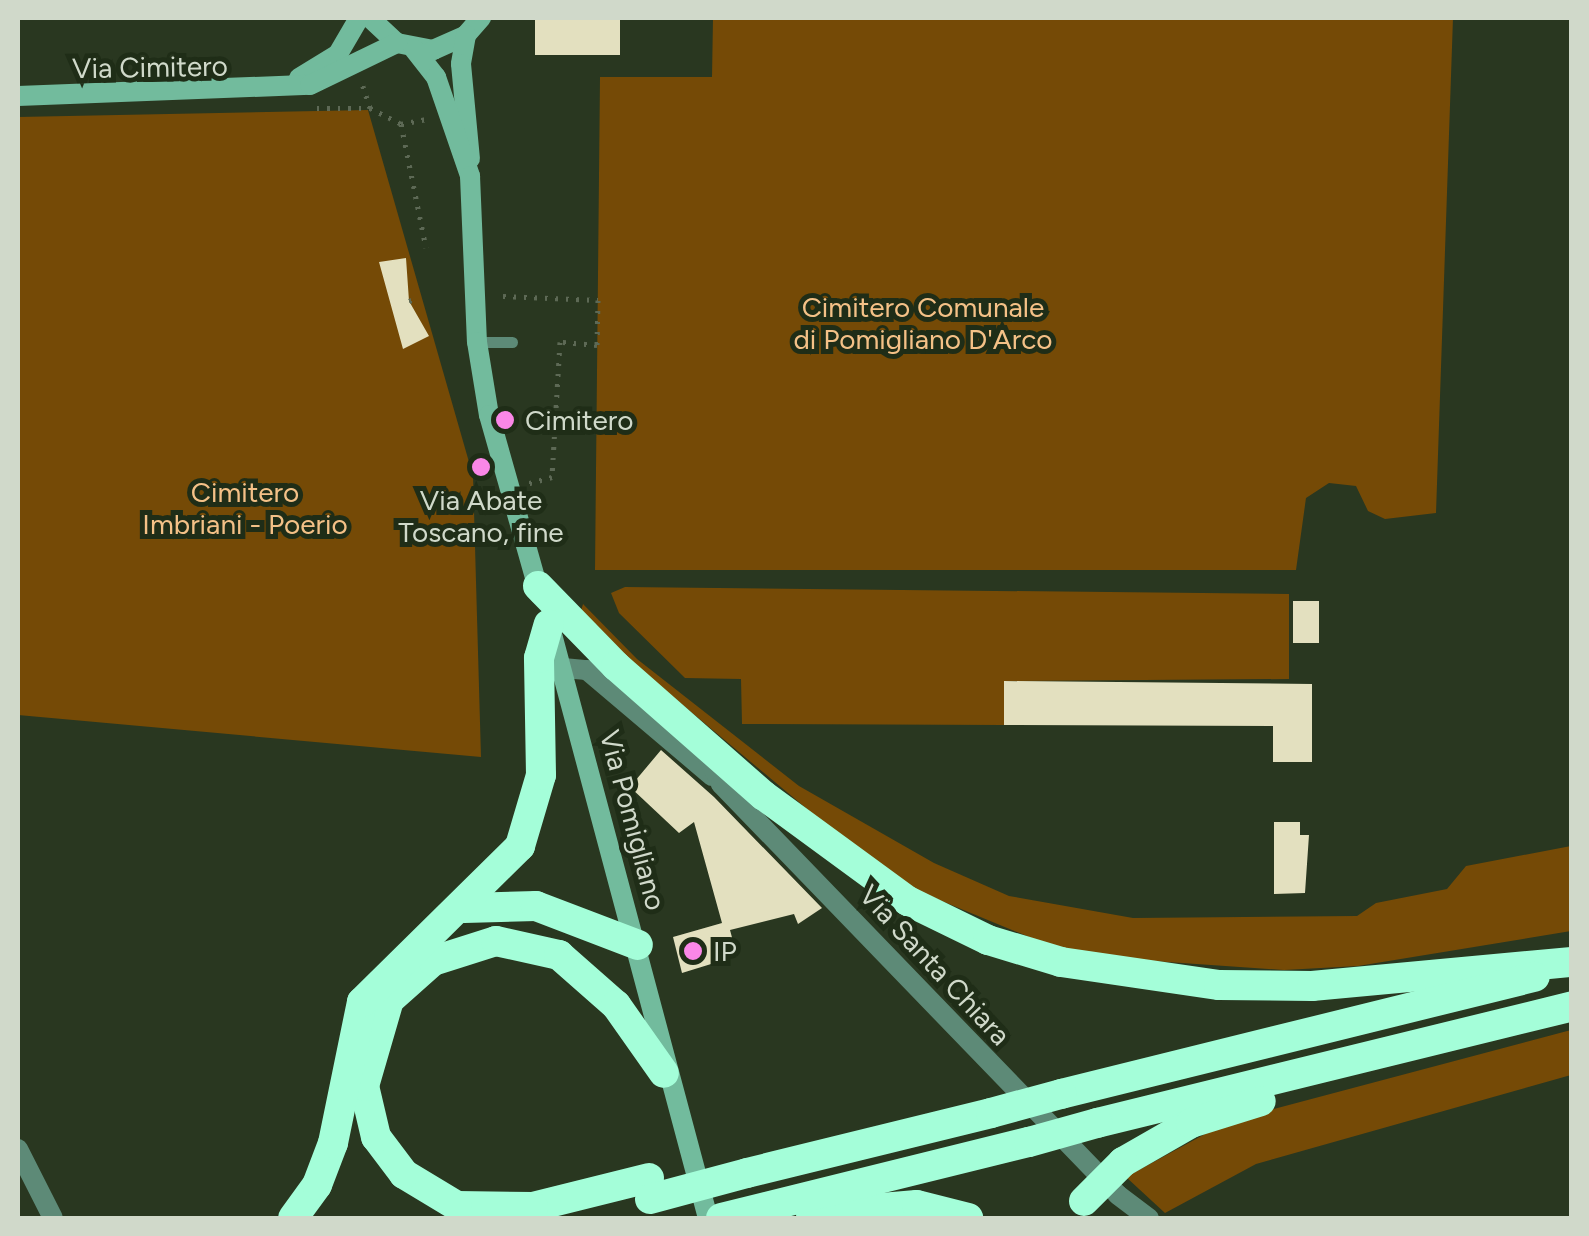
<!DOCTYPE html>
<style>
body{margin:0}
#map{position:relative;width:1589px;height:1236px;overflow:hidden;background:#293720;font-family:Figtree,sans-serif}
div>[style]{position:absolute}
.green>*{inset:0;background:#754a06}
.building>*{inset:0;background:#e3e0bf;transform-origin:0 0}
.path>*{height:5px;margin-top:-2.5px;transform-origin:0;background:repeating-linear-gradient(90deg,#5d6955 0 2.5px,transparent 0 10.5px)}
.lane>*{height:11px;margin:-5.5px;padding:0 5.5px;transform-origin:5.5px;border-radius:5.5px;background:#5d8a77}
.street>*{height:20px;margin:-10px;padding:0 10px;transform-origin:10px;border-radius:10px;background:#5d8a77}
.secondary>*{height:20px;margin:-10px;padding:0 10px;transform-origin:10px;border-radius:10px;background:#72bb9d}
.highway>*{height:30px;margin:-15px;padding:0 15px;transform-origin:15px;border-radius:15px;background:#a4fed9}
.highway-bridge>*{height:30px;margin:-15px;padding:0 15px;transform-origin:15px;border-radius:15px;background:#a4fed9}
.dots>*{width:28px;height:28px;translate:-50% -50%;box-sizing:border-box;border:5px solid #1f2d17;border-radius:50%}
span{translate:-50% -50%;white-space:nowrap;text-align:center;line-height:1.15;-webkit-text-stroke:10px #1f2d17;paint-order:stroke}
.street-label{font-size:28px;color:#d0d9ca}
.park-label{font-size:28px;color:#f4c187}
.poi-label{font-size:28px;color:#d0d9ca}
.left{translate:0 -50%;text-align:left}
.frame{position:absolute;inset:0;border:20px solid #d0d9ca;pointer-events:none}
</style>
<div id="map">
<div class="green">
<div style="clip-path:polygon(713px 18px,1453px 18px,1436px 513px,1385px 519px,1368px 511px,1356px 486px,1329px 483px,1306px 498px,1296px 570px,595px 570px,600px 77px,712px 77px)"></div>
<div style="clip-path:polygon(368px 110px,473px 476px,481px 757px,18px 715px,18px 117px)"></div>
<div style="clip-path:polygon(625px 587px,1289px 594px,1289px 679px,1005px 681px,1004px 725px,742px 724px,741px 679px,685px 678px,619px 613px,611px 593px)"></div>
<div style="clip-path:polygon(583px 604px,637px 659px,799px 786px,934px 863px,1009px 896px,1133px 918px,1357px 916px,1376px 903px,1447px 889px,1466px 866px,1571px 846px,1571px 931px,1358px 966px,1284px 970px,1110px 958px,1046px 944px,920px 892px,825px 824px,623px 655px,581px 611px)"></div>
<div style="clip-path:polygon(1571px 1030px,1571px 1075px,1256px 1164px,1165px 1213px,1126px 1177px,1229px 1121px)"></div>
</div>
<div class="building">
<div style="left:535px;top:18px;width:85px;height:37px"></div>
<div style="clip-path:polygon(406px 258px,409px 301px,429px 336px,403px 349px,379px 262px)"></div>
<div style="left:1319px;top:601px;width:42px;height:26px;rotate:90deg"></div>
<div style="clip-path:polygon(1004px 681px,1312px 684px,1312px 762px,1273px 762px,1273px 726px,1004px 725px)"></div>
<div style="clip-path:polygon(661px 750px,714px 797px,822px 908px,798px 924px,794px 914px,730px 930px,737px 956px,682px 973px,673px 937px,722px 923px,694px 822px,679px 833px,630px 787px)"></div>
<div style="clip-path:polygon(1274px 822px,1300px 822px,1300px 835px,1309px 835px,1305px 893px,1274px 894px)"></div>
</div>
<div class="path">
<div style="left:317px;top:108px;width:53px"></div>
<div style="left:370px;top:108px;width:26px;rotate:-108deg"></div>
<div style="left:370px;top:108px;width:35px;rotate:27deg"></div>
<div style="left:401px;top:124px;width:26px;rotate:-11deg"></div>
<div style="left:401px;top:124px;width:126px;rotate:78.6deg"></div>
<div style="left:503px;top:296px;width:95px;rotate:2.4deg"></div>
<div style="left:598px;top:300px;width:45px;rotate:91.3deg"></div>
<div style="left:597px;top:345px;width:37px;rotate:-175deg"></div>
<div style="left:560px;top:342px;width:135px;rotate:93.4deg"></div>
<div style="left:552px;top:477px;width:24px;rotate:165deg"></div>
<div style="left:409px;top:301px;width:10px;rotate:-17deg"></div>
</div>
<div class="lane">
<div style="left:477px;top:342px;width:35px"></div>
</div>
<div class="street">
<div style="left:563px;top:668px;width:24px;rotate:5deg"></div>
<div style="left:587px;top:670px;width:164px;rotate:40.3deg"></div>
<div style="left:704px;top:750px;width:38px;rotate:63deg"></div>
<div style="left:721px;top:784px;width:571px;rotate:45.99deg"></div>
<div style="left:1118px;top:1195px;width:39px;rotate:37deg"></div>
<div style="left:18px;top:1149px;width:77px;rotate:63.1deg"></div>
</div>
<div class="secondary">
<div style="left:370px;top:18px;width:37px;rotate:43deg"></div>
<div style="left:397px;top:43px;width:37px;rotate:11deg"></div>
<div style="left:433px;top:50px;width:36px;rotate:-24deg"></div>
<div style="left:466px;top:35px;width:23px;rotate:-49deg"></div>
<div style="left:466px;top:35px;width:29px;rotate:100deg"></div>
<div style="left:461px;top:64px;width:95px;rotate:84.6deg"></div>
<div style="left:414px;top:49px;width:36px;rotate:52deg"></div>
<div style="left:436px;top:77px;width:105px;rotate:71deg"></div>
<div style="left:470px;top:176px;width:166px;rotate:87.6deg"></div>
<div style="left:477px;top:342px;width:74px;rotate:80.7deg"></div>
<div style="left:489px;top:415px;width:187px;rotate:74.2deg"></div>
<div style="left:299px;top:78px;width:46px;rotate:-31.6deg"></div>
<div style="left:338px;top:54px;width:42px;rotate:-59.7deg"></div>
<div style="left:18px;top:96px;width:292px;rotate:-2.2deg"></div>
<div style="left:310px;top:85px;width:97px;rotate:-25.8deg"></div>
<div style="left:549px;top:623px;width:616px;rotate:75.04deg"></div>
</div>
<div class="highway">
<div style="left:538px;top:586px;width:112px;rotate:45.7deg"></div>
<div style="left:616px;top:666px;width:196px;rotate:41.3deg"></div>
<div style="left:763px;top:795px;width:180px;rotate:36.2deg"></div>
<div style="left:908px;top:901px;width:89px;rotate:26deg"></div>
<div style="left:988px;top:940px;width:76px;rotate:16.8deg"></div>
<div style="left:1061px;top:962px;width:160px;rotate:8.3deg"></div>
<div style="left:1219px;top:985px;width:93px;rotate:0.6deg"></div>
<div style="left:1312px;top:986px;width:261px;rotate:-5.3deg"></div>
<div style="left:464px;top:908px;width:72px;rotate:-1.6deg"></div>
<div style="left:536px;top:906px;width:109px;rotate:20.9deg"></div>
<div style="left:1061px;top:1094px;width:488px;rotate:-13.9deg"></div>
<div style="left:1097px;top:1123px;width:489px;rotate:-13.8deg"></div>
<div style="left:1123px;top:1162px;width:78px;rotate:-29.8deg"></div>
<div style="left:1191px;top:1123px;width:73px;rotate:-17.4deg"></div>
<div style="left:747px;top:1173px;width:251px;rotate:-13.8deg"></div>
<div style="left:649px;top:1178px;width:120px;rotate:166deg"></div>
<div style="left:533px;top:1207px;width:76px;rotate:-179.2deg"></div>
<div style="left:457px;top:1206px;width:62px;rotate:-148.9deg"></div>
<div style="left:404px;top:1174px;width:46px;rotate:-127.1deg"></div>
<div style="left:376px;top:1137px;width:52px;rotate:-103.2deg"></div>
<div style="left:364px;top:1086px;width:90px;rotate:-73.8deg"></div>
<div style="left:389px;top:1000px;width:59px;rotate:-41.6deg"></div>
<div style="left:433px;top:961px;width:66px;rotate:-17.6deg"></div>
<div style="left:496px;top:941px;width:65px;rotate:12.5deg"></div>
<div style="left:559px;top:955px;width:76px;rotate:41.3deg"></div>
<div style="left:616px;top:1005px;width:83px;rotate:54.8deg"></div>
<div style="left:811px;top:1214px;width:106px;rotate:-4.9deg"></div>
<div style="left:917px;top:1205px;width:53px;rotate:14.3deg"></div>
<div style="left:293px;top:1218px;width:41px;rotate:-54deg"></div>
<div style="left:317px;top:1185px;width:45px;rotate:-69.1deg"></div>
<div style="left:333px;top:1143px;width:144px;rotate:-78.4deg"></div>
<div style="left:362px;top:1002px;width:222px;rotate:-44.6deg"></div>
<div style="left:520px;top:846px;width:74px;rotate:-73.5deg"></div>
<div style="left:541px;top:775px;width:117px;rotate:-91deg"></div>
<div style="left:539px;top:658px;width:35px;rotate:-74deg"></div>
<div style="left:721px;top:1218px;width:317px;rotate:-13.9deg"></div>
</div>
<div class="highway-bridge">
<div style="left:991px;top:1113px;width:73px;rotate:-15.2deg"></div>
<div style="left:1029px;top:1142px;width:71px;rotate:-15.6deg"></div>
<div style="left:650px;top:1199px;width:100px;rotate:-15deg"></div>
<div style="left:1084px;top:1201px;width:55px;rotate:-45deg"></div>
</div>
<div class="dots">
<div style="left:505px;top:420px;background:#fa87e7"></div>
<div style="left:481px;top:467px;background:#fa87e7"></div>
<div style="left:693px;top:951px;background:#fa87e7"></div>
</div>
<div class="street-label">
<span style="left:150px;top:67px;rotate:-1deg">Via Cimitero</span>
<span style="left:633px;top:820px;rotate:75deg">Via Pomigliano</span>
<span style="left:935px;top:965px;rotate:47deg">Via Santa Chiara</span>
</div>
<div class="park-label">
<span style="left:923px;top:323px">Cimitero Comunale<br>di Pomigliano D'Arco</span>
<span style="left:245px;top:508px">Cimitero<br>Imbriani - Poerio</span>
</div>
<div class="poi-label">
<span class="left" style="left:525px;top:420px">Cimitero</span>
<span style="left:481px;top:516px">Via Abate<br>Toscano, fine</span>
<span class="left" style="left:713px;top:951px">IP</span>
</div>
<div class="frame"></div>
</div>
